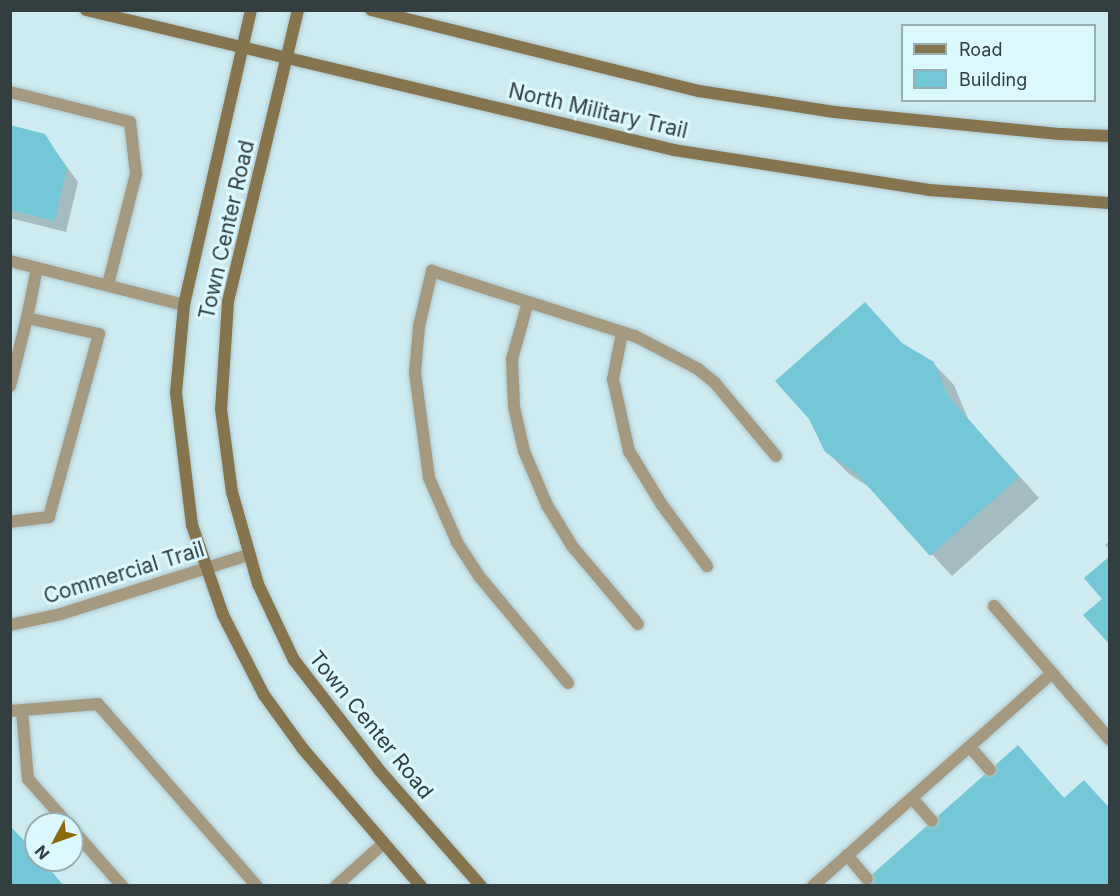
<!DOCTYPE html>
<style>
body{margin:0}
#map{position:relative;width:1120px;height:896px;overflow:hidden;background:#cdebf1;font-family:Inter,sans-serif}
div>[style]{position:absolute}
.shadow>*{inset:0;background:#0003}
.building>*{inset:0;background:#73c7d6}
.roads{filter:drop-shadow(0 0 2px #aec8ce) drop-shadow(0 0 2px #aec8ce)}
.service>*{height:12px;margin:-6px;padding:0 6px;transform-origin:6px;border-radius:6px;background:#a59980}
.tertiary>*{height:12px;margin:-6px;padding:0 6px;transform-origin:6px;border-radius:6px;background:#a59980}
.secondary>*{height:12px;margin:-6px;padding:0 6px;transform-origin:6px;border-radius:6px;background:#86744f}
span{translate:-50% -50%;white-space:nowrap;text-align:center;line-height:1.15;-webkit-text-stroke:6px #daf8fe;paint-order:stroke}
.street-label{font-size:21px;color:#323e40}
.frame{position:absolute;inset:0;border:12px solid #323e40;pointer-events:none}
.legend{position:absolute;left:901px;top:24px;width:195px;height:78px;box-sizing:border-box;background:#daf8fe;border:2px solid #97aeb2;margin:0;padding:8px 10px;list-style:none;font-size:18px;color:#323e40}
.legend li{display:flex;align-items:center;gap:12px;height:30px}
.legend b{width:30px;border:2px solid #97aeb2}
.north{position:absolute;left:24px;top:812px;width:60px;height:60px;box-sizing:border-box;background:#daf8fe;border:2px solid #97aeb2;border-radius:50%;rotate:229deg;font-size:16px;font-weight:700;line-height:24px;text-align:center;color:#323e40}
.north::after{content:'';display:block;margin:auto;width:21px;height:27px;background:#8d6b0d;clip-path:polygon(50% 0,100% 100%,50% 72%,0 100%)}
</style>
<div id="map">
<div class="shadow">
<div style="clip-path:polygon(10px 127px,44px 135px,78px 182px,66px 232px,10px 218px)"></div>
<div style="clip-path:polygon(865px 304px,906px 348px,933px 363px,954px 385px,968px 419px,1039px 498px,952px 576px,873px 490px,848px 473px,826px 451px)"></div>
<div style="clip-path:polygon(1110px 541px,1110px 550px,1105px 545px)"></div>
<div style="clip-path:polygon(1018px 747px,1065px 799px,1084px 782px,1110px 808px,1110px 886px)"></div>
</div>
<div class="building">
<div style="clip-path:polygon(10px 125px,45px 134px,67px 169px,55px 221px,10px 210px)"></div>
<div style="clip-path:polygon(865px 302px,902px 343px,934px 362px,948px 396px,1019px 477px,930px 556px,856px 473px,825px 452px,809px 419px,775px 381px)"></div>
<div style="clip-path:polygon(1110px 556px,1110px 645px,1083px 615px,1102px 599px,1084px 578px)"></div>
<div style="clip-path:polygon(1018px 745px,1064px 798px,1084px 780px,1110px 809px,1110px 886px,859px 886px)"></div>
<div style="clip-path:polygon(10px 826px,36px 853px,36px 860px,42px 860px,64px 886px,10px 886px)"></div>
</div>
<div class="roads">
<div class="service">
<div style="left:10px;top:92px;width:124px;rotate:14deg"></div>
<div style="left:130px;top:122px;width:52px;rotate:83.4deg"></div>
<div style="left:136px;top:174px;width:114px;rotate:104.2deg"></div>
<div style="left:10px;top:261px;width:179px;rotate:14.2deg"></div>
<div style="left:528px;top:302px;width:59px;rotate:105.7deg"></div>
<div style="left:512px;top:359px;width:48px;rotate:87.6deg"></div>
<div style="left:514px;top:407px;width:45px;rotate:77.2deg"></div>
<div style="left:524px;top:451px;width:59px;rotate:66.9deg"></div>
<div style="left:547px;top:505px;width:48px;rotate:58.6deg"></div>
<div style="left:572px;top:546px;width:102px;rotate:49.8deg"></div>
<div style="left:27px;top:318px;width:51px;rotate:-78.7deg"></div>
<div style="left:622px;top:333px;width:47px;rotate:101.1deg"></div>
<div style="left:613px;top:379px;width:74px;rotate:77.5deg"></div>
<div style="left:629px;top:451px;width:63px;rotate:58.6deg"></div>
<div style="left:662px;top:505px;width:76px;rotate:53.6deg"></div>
<div style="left:10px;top:386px;width:70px;rotate:-76deg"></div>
<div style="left:27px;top:318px;width:74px;rotate:12.5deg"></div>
<div style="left:99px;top:334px;width:190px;rotate:105.3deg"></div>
<div style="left:49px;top:517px;width:39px;rotate:173deg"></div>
<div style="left:994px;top:606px;width:177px;rotate:49.1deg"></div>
<div style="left:568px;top:683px;width:139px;rotate:-129.8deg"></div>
<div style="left:479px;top:576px;width:40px;rotate:-122.9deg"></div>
<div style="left:457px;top:542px;width:70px;rotate:-113.6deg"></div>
<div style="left:429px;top:478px;width:106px;rotate:-97.6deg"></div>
<div style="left:415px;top:373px;width:47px;rotate:-85.1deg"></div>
<div style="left:419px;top:326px;width:57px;rotate:-76.7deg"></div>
<div style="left:432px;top:271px;width:213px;rotate:17.8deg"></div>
<div style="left:635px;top:336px;width:71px;rotate:27.6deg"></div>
<div style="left:698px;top:369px;width:22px;rotate:39deg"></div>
<div style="left:715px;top:383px;width:95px;rotate:50.1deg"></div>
<div style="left:10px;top:711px;width:88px;rotate:-4.5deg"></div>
<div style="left:98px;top:704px;width:242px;rotate:48.9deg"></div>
<div style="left:22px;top:711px;width:68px;rotate:85deg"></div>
<div style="left:28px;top:779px;width:60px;rotate:48.4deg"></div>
<div style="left:970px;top:747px;width:30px;rotate:49deg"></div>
<div style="left:912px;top:798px;width:30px;rotate:49deg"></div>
<div style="left:72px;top:829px;width:76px;rotate:48.7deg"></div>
<div style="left:847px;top:855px;width:31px;rotate:50deg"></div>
<div style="left:336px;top:886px;width:64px;rotate:-41.9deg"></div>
<div style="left:813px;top:886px;width:320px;rotate:-41.7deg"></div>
</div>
<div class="tertiary">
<div style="left:10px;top:625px;width:52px;rotate:-12.2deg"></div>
<div style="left:61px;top:614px;width:196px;rotate:-17.5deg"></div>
</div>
<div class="secondary">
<div style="left:86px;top:10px;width:604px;rotate:13.39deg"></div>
<div style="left:674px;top:150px;width:257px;rotate:8.9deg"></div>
<div style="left:928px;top:190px;width:182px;rotate:4.1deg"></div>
<div style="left:251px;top:10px;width:303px;rotate:102.8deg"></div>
<div style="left:184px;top:305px;width:88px;rotate:95.2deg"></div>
<div style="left:176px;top:393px;width:133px;rotate:83.1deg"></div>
<div style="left:192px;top:525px;width:95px;rotate:71deg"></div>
<div style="left:223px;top:615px;width:90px;rotate:62.9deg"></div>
<div style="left:264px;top:695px;width:67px;rotate:54.2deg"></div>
<div style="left:303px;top:749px;width:181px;rotate:49.3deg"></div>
<div style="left:298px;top:10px;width:300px;rotate:103.5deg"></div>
<div style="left:228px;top:302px;width:107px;rotate:93.7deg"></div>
<div style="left:221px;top:409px;width:84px;rotate:82.5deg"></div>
<div style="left:232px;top:492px;width:96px;rotate:74.2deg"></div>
<div style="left:258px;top:584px;width:84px;rotate:64.7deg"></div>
<div style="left:294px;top:660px;width:140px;rotate:52.2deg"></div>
<div style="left:380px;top:771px;width:153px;rotate:48.7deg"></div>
<div style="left:371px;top:10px;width:338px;rotate:13.9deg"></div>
<div style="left:699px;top:91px;width:137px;rotate:8.8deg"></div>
<div style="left:834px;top:112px;width:226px;rotate:5.6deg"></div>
<div style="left:1059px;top:134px;width:51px;rotate:2.2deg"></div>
</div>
</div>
<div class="street-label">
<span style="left:598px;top:111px;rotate:13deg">North Military Trail</span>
<span style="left:227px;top:230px;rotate:-77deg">Town Center Road</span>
<span style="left:124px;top:573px;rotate:-17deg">Commercial Trail</span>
<span style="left:371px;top:725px;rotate:51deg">Town Center Road</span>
</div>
<div class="frame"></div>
<ul class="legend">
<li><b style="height:8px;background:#86744f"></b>Road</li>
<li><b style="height:16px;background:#73c7d6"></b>Building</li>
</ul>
<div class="north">N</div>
</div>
